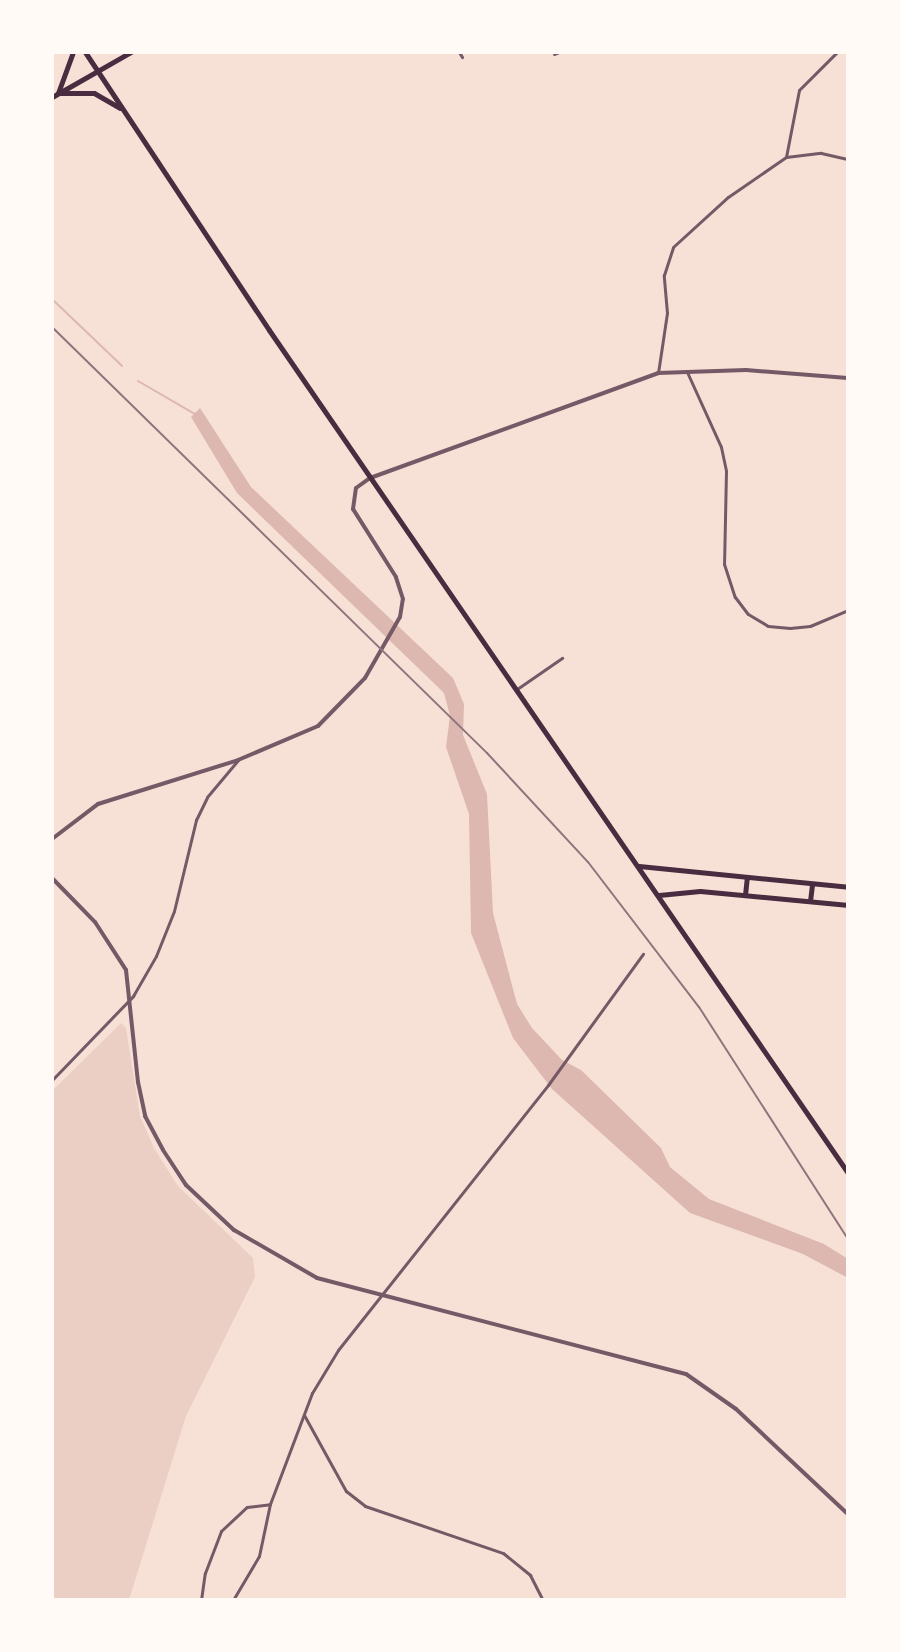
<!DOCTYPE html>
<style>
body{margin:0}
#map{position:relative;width:900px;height:1652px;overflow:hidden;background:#f7e1d7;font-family:Helvetica,sans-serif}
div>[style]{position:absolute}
.green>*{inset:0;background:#ebcfc5}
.water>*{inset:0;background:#dcb8b0}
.stream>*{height:2px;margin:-1px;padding:0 1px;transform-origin:1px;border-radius:1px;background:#dcb8b0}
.minor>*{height:3px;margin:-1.5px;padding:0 1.5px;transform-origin:1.5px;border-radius:1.5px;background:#755966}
.tertiary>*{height:4px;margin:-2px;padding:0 2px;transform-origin:2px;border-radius:2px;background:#755966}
.secondary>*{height:5px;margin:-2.5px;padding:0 2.5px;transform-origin:2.5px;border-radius:2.5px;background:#4a2c40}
.primary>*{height:5px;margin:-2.5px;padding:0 2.5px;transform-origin:2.5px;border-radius:2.5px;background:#4a2c40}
.rail>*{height:2px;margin:-1px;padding:0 1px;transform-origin:1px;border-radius:1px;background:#8f747c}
span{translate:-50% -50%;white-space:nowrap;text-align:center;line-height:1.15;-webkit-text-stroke:6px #fffaf5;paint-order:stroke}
.frame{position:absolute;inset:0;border:54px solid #fffaf5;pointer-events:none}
</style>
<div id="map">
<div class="green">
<div style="clip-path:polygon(121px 1023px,126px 1028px,140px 1116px,154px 1148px,178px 1186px,253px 1258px,255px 1277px,186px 1416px,129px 1600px,52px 1600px,52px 1091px)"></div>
</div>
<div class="water">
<div style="clip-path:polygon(200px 408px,251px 487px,453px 678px,464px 704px,463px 735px,487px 794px,493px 913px,517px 1004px,532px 1028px,562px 1060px,581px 1070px,661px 1148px,670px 1167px,709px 1199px,824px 1244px,848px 1259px,848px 1278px,803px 1254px,690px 1213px,552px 1089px,513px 1038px,471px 933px,469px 814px,446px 747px,450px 716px,444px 693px,237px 493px,191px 417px)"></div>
</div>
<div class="stream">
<div style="left:52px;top:299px;width:97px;rotate:43.7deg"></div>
<div style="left:138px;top:381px;width:66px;rotate:30.1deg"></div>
</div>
<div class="minor">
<div style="left:459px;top:52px;width:6px;rotate:59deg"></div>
<div style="left:554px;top:54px;width:5px;rotate:-22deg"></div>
<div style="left:786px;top:157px;width:68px;rotate:-79deg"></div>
<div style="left:799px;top:90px;width:54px;rotate:-45deg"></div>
<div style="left:687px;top:372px;width:82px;rotate:65.6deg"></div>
<div style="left:721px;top:447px;width:25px;rotate:78deg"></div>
<div style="left:726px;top:471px;width:93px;rotate:91.2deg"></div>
<div style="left:724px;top:564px;width:35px;rotate:72deg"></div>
<div style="left:735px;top:597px;width:21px;rotate:53deg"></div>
<div style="left:748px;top:614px;width:23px;rotate:31deg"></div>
<div style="left:768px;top:626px;width:22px;rotate:5deg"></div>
<div style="left:790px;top:628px;width:20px;rotate:-6deg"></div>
<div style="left:810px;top:626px;width:41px;rotate:-22.8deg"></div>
<div style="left:658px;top:373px;width:61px;rotate:-81.5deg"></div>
<div style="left:667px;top:313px;width:38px;rotate:-95deg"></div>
<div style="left:664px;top:275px;width:29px;rotate:-72deg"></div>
<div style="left:673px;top:247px;width:74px;rotate:-42.3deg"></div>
<div style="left:728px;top:197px;width:70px;rotate:-34.6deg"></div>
<div style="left:786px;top:157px;width:35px;rotate:-7deg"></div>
<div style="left:821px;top:153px;width:28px;rotate:13deg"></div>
<div style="left:517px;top:689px;width:55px;rotate:-34.6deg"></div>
<div style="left:52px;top:1080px;width:117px;rotate:-46deg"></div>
<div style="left:133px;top:996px;width:46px;rotate:-60.1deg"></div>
<div style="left:156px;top:956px;width:48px;rotate:-68.2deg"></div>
<div style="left:174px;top:911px;width:94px;rotate:-76.4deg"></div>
<div style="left:196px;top:820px;width:25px;rotate:-64deg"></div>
<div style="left:207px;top:797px;width:48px;rotate:-50deg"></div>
<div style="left:304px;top:1415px;width:87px;rotate:61.1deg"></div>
<div style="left:346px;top:1491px;width:24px;rotate:38deg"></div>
<div style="left:365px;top:1506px;width:146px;rotate:18.8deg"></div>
<div style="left:503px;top:1553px;width:35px;rotate:39deg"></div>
<div style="left:530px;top:1575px;width:28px;rotate:63deg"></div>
<div style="left:201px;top:1600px;width:27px;rotate:-82deg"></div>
<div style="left:205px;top:1573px;width:45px;rotate:-69.1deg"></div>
<div style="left:221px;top:1531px;width:35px;rotate:-43deg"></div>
<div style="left:247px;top:1507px;width:23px;rotate:-7deg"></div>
<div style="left:233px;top:1600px;width:51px;rotate:-59.4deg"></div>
<div style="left:259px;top:1556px;width:53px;rotate:-78.1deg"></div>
<div style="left:270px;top:1504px;width:119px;rotate:-69.3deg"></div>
<div style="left:312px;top:1393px;width:50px;rotate:-58.8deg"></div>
<div style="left:338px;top:1350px;width:338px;rotate:-51.6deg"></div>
<div style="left:548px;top:1085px;width:162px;rotate:-54.1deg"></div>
</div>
<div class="tertiary">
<div style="left:52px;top:839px;width:58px;rotate:-37.3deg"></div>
<div style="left:98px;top:804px;width:147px;rotate:-17.4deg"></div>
<div style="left:238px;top:760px;width:87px;rotate:-23deg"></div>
<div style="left:318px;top:726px;width:67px;rotate:-45.6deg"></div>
<div style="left:365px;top:678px;width:70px;rotate:-60.2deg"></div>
<div style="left:400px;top:617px;width:18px;rotate:-81deg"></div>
<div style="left:403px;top:599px;width:23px;rotate:-108deg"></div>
<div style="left:396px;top:577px;width:80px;rotate:-122.3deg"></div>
<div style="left:353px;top:509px;width:21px;rotate:-82deg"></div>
<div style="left:356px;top:488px;width:17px;rotate:-36deg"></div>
<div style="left:370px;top:478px;width:307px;rotate:-20deg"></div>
<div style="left:658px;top:373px;width:88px;rotate:-2deg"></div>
<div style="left:746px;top:370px;width:102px;rotate:4.5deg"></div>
<div style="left:52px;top:878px;width:62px;rotate:45.7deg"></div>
<div style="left:95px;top:922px;width:57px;rotate:57.1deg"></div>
<div style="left:126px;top:970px;width:113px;rotate:83.9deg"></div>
<div style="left:138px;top:1082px;width:35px;rotate:78deg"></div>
<div style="left:145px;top:1116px;width:38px;rotate:62deg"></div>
<div style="left:163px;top:1150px;width:42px;rotate:56.7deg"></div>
<div style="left:186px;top:1185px;width:66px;rotate:43.2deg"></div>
<div style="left:234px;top:1230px;width:96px;rotate:30deg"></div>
<div style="left:317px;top:1278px;width:381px;rotate:14.6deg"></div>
<div style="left:686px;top:1374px;width:61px;rotate:35deg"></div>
<div style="left:736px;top:1409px;width:154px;rotate:43.2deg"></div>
</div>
<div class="secondary">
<div style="left:639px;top:866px;width:210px;rotate:5.7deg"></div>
<div style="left:659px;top:895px;width:41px;rotate:-5.6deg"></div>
<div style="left:700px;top:891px;width:149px;rotate:5.4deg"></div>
<div style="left:745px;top:895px;width:18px;rotate:-84deg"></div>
<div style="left:810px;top:901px;width:17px;rotate:-83deg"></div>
</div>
<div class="primary">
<div style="left:85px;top:52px;width:333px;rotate:56.5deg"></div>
<div style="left:269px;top:330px;width:1023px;rotate:55.52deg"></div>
<div style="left:58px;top:93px;width:36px"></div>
<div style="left:94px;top:93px;width:30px;rotate:30deg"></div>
<div style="left:58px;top:93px;width:44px;rotate:-69.9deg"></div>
<div style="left:52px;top:97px;width:91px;rotate:-29.7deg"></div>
</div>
<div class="rail">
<div style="left:52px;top:327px;width:609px;rotate:44.4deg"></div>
<div style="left:487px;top:753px;width:149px;rotate:47.2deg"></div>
<div style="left:588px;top:862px;width:183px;rotate:52.6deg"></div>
<div style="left:699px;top:1007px;width:276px;rotate:57.3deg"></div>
</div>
<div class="frame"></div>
</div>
